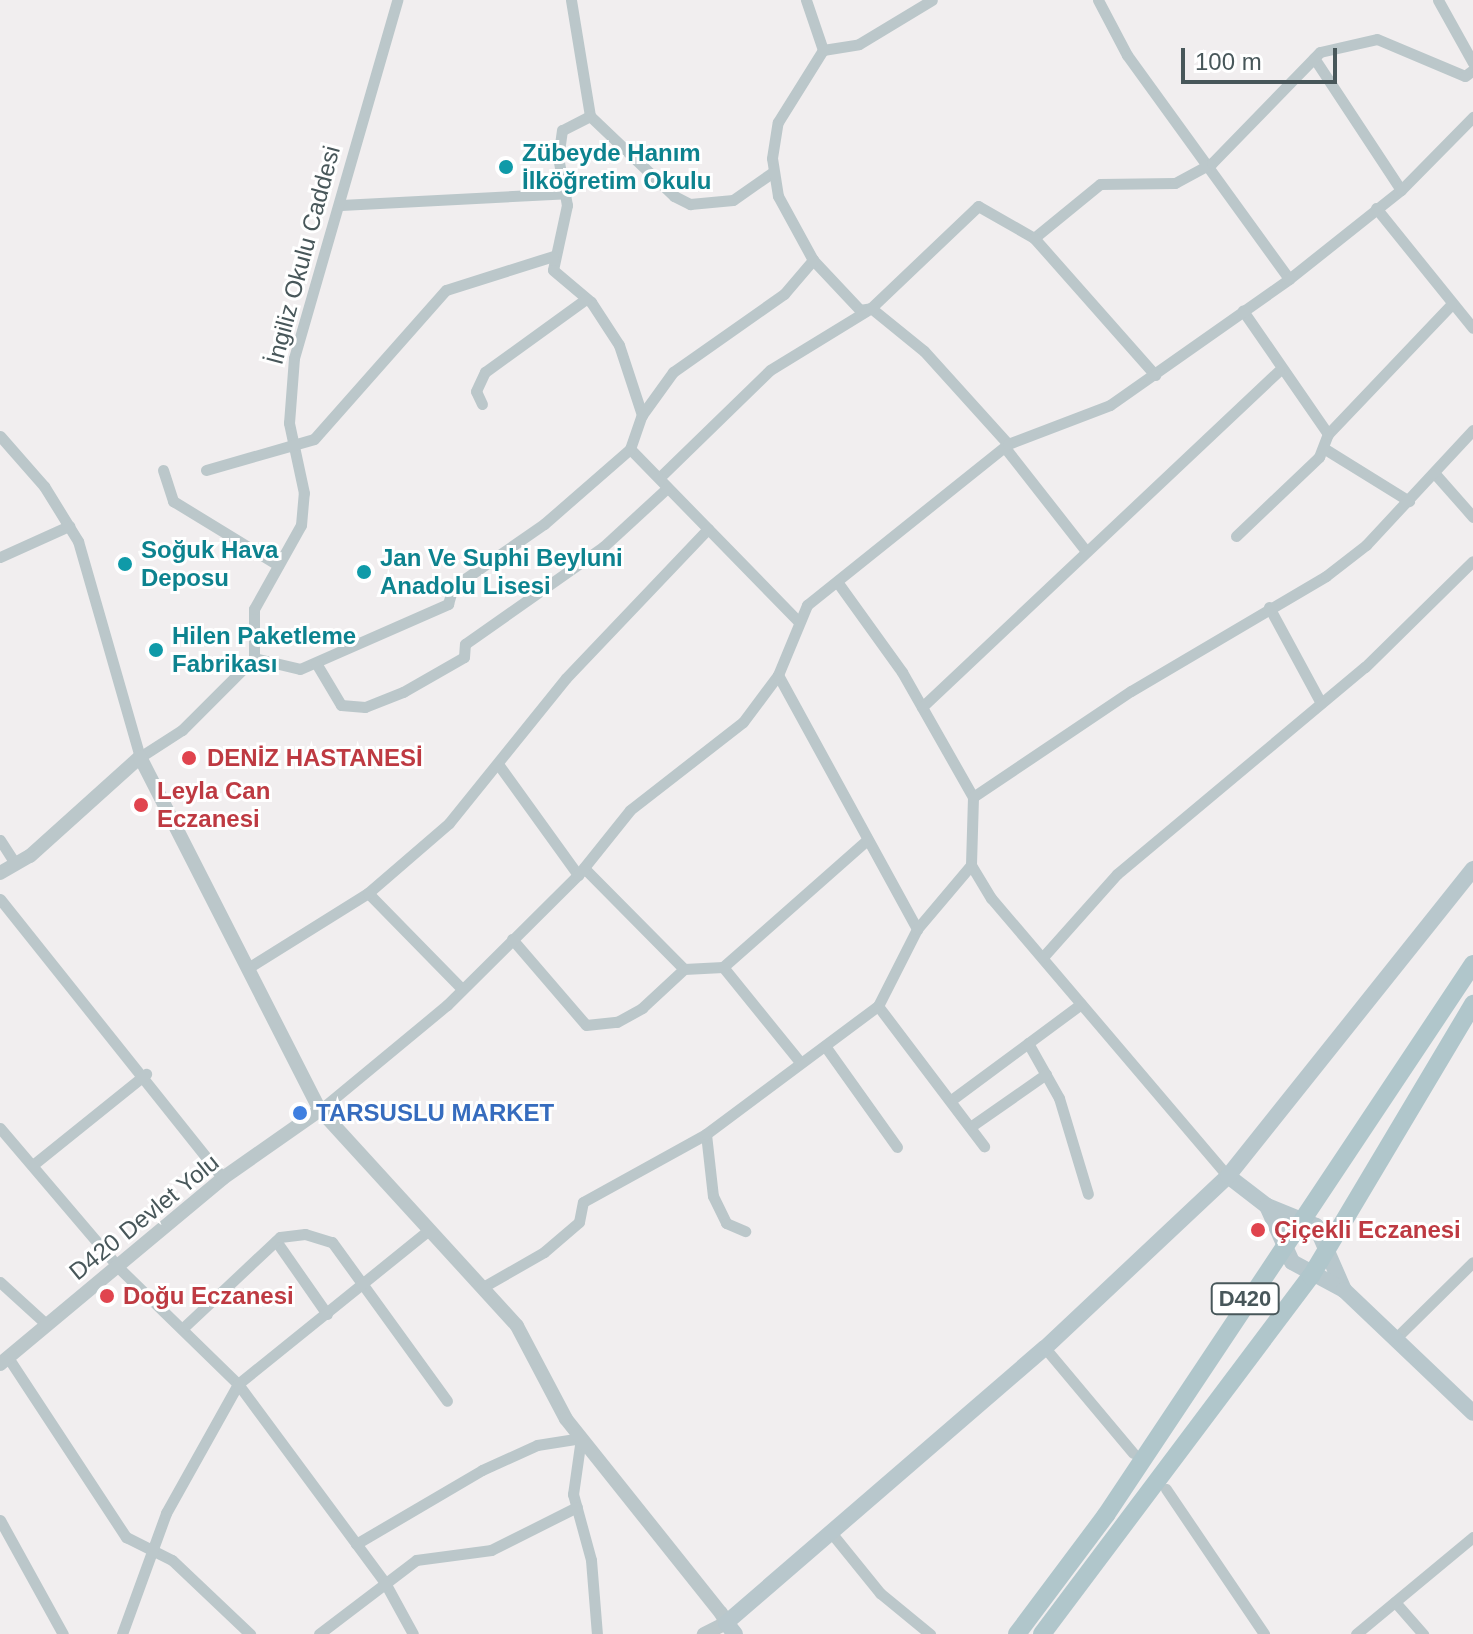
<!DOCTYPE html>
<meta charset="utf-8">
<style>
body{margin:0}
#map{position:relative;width:1473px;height:1634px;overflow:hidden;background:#f1eeef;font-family:Arial,sans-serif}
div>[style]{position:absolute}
.minor>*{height:11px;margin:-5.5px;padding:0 5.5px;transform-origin:5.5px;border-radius:5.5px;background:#bbc7ca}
.tertiary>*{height:14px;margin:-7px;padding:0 7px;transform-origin:7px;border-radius:7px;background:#bbc7ca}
.secondary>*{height:16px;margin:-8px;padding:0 8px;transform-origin:8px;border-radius:8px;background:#b8c7cc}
.primary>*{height:18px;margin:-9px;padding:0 9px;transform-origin:9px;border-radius:9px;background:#b0c6cb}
.dots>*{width:22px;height:22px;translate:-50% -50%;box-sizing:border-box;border:4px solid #fff;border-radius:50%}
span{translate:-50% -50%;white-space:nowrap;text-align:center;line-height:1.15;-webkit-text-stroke:6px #fff;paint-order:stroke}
.shield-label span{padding:2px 6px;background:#fff;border:2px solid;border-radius:6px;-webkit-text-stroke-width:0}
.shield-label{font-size:22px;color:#48575a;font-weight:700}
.culture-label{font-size:24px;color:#0d838f;font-weight:700}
.left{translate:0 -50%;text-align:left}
.street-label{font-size:24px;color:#48575a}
.health-label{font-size:24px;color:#be3a42;font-weight:700}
.shop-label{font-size:24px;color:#366cbe;font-weight:700}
.scale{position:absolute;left:1181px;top:48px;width:156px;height:36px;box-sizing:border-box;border:4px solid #48575a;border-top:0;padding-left:10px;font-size:24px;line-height:28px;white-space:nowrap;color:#48575a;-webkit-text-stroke:6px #fff;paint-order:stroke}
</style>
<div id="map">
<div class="minor">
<div style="left:571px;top:0;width:118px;rotate:80.7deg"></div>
<div style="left:590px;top:116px;width:116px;rotate:43.6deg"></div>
<div style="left:674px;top:196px;width:18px;rotate:27deg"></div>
<div style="left:690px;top:204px;width:43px;rotate:-5.3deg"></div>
<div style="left:733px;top:200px;width:49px;rotate:-35deg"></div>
<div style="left:1098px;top:0;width:62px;rotate:62.2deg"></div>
<div style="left:1127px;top:55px;width:276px;rotate:54.1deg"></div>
<div style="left:1438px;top:0;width:72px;rotate:60.9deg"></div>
<div style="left:823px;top:50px;width:36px;rotate:-9deg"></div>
<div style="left:859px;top:44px;width:85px;rotate:-31.1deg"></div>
<div style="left:1314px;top:58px;width:158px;rotate:56.6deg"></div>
<div style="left:590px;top:116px;width:31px;rotate:153deg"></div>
<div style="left:562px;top:130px;width:27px;rotate:98deg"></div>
<div style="left:558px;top:157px;width:49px;rotate:79.4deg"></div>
<div style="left:567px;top:205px;width:66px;rotate:102.2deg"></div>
<div style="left:553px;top:270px;width:50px;rotate:40.1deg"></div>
<div style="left:591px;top:302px;width:51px;rotate:56.9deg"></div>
<div style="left:619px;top:345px;width:74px;rotate:71.8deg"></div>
<div style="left:341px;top:205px;width:226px;rotate:-3deg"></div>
<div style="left:1376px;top:208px;width:154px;rotate:51.1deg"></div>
<div style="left:1034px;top:238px;width:85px;rotate:-39.3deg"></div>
<div style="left:1100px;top:184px;width:75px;rotate:-0.8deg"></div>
<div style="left:1175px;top:183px;width:42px;rotate:-28.4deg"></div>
<div style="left:1212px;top:163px;width:155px;rotate:-45.8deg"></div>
<div style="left:1320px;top:52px;width:58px;rotate:-12.8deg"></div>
<div style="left:1377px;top:39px;width:95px;rotate:22.8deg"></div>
<div style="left:1465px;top:76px;width:10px;rotate:-37deg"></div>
<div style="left:813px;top:260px;width:69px;rotate:46.8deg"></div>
<div style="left:860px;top:310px;width:11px;rotate:-10deg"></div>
<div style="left:871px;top:308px;width:68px;rotate:39.1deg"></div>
<div style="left:924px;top:351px;width:125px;rotate:47.9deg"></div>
<div style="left:482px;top:404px;width:14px;rotate:-115deg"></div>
<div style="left:476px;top:391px;width:21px;rotate:-65deg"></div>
<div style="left:485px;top:372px;width:125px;rotate:-35.9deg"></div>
<div style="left:1328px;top:434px;width:178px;rotate:-46.4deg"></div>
<div style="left:0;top:436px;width:67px;rotate:48.7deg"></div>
<div style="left:44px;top:486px;width:65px;rotate:58.3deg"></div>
<div style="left:78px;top:541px;width:225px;rotate:74deg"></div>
<div style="left:140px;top:757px;width:50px;rotate:-32.7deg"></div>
<div style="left:182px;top:730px;width:102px;rotate:-45deg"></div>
<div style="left:254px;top:658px;width:49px;rotate:-90deg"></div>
<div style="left:254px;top:609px;width:96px;rotate:-60.8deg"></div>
<div style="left:301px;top:525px;width:32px;rotate:-85deg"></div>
<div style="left:304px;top:493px;width:72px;rotate:-102.1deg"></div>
<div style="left:289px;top:423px;width:65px;rotate:-85.6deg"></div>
<div style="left:294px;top:358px;width:373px;rotate:-73.9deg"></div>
<div style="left:1006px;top:449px;width:130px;rotate:51.9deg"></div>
<div style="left:1325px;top:449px;width:99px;rotate:31.8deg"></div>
<div style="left:163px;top:470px;width:33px;rotate:72deg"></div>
<div style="left:173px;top:501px;width:123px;rotate:31.4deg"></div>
<div style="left:206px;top:470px;width:112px;rotate:-16deg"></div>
<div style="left:314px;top:439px;width:199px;rotate:-48.5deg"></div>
<div style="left:446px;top:290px;width:112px;rotate:-17.6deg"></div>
<div style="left:1436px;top:475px;width:56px;rotate:48.6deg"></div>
<div style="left:660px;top:477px;width:153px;rotate:-44.2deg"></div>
<div style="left:770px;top:370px;width:119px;rotate:-31.5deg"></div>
<div style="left:871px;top:308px;width:148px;rotate:-43.6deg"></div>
<div style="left:978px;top:206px;width:64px;rotate:29.7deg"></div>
<div style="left:1034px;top:238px;width:183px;rotate:48.5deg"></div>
<div style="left:1236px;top:536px;width:115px;rotate:-43.6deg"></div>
<div style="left:1319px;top:457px;width:25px;rotate:-69deg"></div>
<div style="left:1328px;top:434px;width:150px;rotate:-124.6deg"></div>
<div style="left:0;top:557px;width:76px;rotate:-24.2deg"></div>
<div style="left:838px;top:583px;width:110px;rotate:54.3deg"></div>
<div style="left:902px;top:672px;width:144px;rotate:60.4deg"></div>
<div style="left:973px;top:797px;width:68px;rotate:91.7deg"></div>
<div style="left:971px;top:865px;width:39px;rotate:59deg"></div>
<div style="left:991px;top:898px;width:365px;rotate:49.6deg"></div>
<div style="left:1269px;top:607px;width:109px;rotate:61.6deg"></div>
<div style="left:797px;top:620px;width:239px;rotate:-134.3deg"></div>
<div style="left:630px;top:449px;width:36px;rotate:-71deg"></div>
<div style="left:642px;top:415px;width:53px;rotate:-54.2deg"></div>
<div style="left:673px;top:372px;width:136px;rotate:-35.1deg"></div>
<div style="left:784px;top:294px;width:45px;rotate:-49.5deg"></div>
<div style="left:813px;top:260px;width:73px;rotate:-118.7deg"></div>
<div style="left:778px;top:196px;width:38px;rotate:-99deg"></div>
<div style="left:772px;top:158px;width:36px;rotate:-81deg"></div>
<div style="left:778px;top:122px;width:85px;rotate:-58deg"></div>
<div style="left:823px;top:50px;width:53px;rotate:-108.8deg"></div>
<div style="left:254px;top:658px;width:47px;rotate:13.4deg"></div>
<div style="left:300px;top:669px;width:162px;rotate:-23.7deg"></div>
<div style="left:448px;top:604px;width:18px;rotate:-74deg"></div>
<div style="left:453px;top:587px;width:111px;rotate:-34.7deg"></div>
<div style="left:544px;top:524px;width:114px;rotate:-41.1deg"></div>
<div style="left:316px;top:663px;width:49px;rotate:59.2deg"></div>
<div style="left:341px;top:705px;width:24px;rotate:5deg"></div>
<div style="left:365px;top:707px;width:41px;rotate:-21.5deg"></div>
<div style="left:403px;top:692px;width:70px;rotate:-29.8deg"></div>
<div style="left:464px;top:657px;width:13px;rotate:-86deg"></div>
<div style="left:465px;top:644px;width:169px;rotate:-35.1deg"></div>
<div style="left:603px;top:547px;width:86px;rotate:-42.6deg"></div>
<div style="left:778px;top:675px;width:290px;rotate:61.3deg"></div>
<div style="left:922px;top:707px;width:490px;rotate:-43.3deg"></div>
<div style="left:498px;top:764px;width:137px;rotate:54.2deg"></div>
<div style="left:973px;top:797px;width:190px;rotate:-33.9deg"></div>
<div style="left:1131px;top:691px;width:226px;rotate:-30.5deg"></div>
<div style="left:1326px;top:576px;width:51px;rotate:-37.8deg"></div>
<div style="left:1366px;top:545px;width:157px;rotate:-47.1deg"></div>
<div style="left:0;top:840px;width:27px;rotate:57deg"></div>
<div style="left:584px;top:868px;width:142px;rotate:45.3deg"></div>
<div style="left:368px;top:893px;width:133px;rotate:45.6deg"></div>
<div style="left:0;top:899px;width:357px;rotate:51.4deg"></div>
<div style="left:512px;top:939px;width:113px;rotate:49.3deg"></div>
<div style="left:586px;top:1025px;width:31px;rotate:-6deg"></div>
<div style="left:617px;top:1022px;width:29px;rotate:-29deg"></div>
<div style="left:642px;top:1008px;width:57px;rotate:-42.9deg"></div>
<div style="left:684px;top:969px;width:39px;rotate:-3deg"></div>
<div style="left:723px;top:967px;width:122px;rotate:51deg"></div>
<div style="left:1043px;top:957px;width:111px;rotate:-48.3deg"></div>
<div style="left:1117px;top:874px;width:323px;rotate:-39.9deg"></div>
<div style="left:1365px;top:667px;width:151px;rotate:-44.5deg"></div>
<div style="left:723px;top:967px;width:191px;rotate:-41.4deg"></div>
<div style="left:248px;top:968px;width:142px;rotate:-32deg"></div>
<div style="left:368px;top:893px;width:107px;rotate:-40.8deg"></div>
<div style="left:449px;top:823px;width:186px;rotate:-51.1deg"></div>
<div style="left:566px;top:678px;width:206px;rotate:-46.4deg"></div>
<div style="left:878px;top:1006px;width:176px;rotate:52.9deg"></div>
<div style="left:1028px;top:1043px;width:63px;rotate:60.6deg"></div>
<div style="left:1059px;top:1098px;width:100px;rotate:73.2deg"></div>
<div style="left:825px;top:1046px;width:124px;rotate:54.5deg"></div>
<div style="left:954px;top:1098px;width:158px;rotate:-36.5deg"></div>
<div style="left:320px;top:1110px;width:165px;rotate:-39.6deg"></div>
<div style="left:447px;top:1005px;width:185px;rotate:-44.8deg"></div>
<div style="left:578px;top:875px;width:83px;rotate:-51.3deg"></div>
<div style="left:630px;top:810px;width:143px;rotate:-37.9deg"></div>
<div style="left:743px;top:722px;width:59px;rotate:-53.3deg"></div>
<div style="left:778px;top:675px;width:76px;rotate:-67.5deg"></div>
<div style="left:807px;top:605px;width:258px;rotate:-38.7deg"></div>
<div style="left:1008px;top:444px;width:109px;rotate:-20.9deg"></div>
<div style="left:1110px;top:405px;width:219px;rotate:-35.1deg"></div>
<div style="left:1289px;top:279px;width:143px;rotate:-38.5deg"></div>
<div style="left:1401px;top:190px;width:103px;rotate:-45.4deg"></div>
<div style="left:973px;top:1125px;width:89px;rotate:-34.9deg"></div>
<div style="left:0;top:1128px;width:184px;rotate:49.6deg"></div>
<div style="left:119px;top:1268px;width:166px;rotate:44.3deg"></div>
<div style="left:238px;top:1384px;width:245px;rotate:53.5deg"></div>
<div style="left:384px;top:1581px;width:60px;rotate:61.3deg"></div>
<div style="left:706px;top:1134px;width:62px;rotate:83.6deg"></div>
<div style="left:713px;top:1196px;width:30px;rotate:64deg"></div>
<div style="left:726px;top:1223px;width:21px;rotate:23deg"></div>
<div style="left:34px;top:1164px;width:144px;rotate:-38.8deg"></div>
<div style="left:276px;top:1241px;width:89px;rotate:55.1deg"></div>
<div style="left:0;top:1282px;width:62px;rotate:42.4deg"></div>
<div style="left:483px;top:1287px;width:70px;rotate:-29.8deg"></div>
<div style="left:544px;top:1252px;width:46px;rotate:-40.6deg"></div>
<div style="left:579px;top:1222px;width:20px;rotate:-79deg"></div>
<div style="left:583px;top:1202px;width:141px;rotate:-28.9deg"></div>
<div style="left:706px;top:1134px;width:214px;rotate:-36.7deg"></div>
<div style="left:878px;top:1006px;width:86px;rotate:-63.1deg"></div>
<div style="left:917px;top:929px;width:84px;rotate:-49.8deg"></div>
<div style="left:183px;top:1328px;width:133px;rotate:-43.2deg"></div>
<div style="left:280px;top:1237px;width:25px;rotate:-7deg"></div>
<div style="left:305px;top:1234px;width:28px;rotate:17deg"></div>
<div style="left:332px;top:1242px;width:196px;rotate:54.1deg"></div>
<div style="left:1398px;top:1336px;width:105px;rotate:-44.6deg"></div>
<div style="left:1045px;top:1348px;width:137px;rotate:50deg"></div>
<div style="left:7px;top:1356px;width:217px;rotate:56.7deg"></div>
<div style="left:126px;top:1537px;width:51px;rotate:26.6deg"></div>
<div style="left:172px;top:1560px;width:108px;rotate:43.5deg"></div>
<div style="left:1166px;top:1489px;width:175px;rotate:55.9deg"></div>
<div style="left:0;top:1520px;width:130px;rotate:61.1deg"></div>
<div style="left:833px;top:1535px;width:75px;rotate:51deg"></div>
<div style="left:880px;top:1593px;width:65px;rotate:39.4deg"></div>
<div style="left:356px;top:1544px;width:146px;rotate:-30.4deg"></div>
<div style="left:482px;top:1470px;width:60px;rotate:-24.4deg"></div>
<div style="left:537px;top:1445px;width:45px;rotate:-9deg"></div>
<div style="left:581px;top:1438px;width:57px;rotate:98.1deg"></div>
<div style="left:573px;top:1494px;width:68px;rotate:74.7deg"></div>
<div style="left:591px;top:1560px;width:74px;rotate:85.4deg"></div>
<div style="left:1395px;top:1602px;width:43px;rotate:48.8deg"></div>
<div style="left:122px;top:1634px;width:129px;rotate:-70deg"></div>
<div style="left:166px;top:1513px;width:148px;rotate:-60.8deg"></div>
<div style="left:238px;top:1384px;width:245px;rotate:-38.9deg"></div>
<div style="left:319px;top:1634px;width:122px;rotate:-37.3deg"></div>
<div style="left:416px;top:1560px;width:76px;rotate:-7.6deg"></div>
<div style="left:491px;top:1550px;width:96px;rotate:-26.6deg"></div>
<div style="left:1356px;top:1634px;width:152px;rotate:-39.7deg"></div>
</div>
<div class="tertiary">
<div style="left:0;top:873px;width:34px;rotate:-30deg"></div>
<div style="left:30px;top:856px;width:148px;rotate:-42deg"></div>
<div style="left:140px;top:757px;width:396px;rotate:63deg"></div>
<div style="left:320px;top:1110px;width:292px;rotate:47.6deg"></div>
<div style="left:517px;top:1326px;width:105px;rotate:62.2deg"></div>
<div style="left:566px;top:1419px;width:248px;rotate:51.4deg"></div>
<div style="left:721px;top:1613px;width:11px;rotate:63deg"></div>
<div style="left:726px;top:1623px;width:25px;rotate:153deg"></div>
<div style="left:0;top:1364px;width:290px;rotate:-39.8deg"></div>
<div style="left:223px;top:1178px;width:118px;rotate:-35deg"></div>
</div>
<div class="secondary">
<div style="left:1228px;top:1176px;width:49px;rotate:37.6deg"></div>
<div style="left:1267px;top:1206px;width:53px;rotate:22.2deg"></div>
<div style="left:1316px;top:1226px;width:70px;rotate:66.4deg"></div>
<div style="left:1267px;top:1206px;width:61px;rotate:65.9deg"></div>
<div style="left:1292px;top:1262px;width:59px;rotate:28.3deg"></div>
<div style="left:1344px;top:1290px;width:178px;rotate:43.6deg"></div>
<div style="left:735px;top:1634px;width:14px;rotate:-129deg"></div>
<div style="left:726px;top:1623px;width:421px;rotate:-40.8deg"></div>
<div style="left:1045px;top:1348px;width:251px;rotate:-43.2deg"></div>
<div style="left:1228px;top:1176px;width:393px;rotate:-51.4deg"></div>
</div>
<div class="primary">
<div style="left:1017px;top:1634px;width:149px;rotate:-53.2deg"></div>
<div style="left:1106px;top:1515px;width:662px;rotate:-56.33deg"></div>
<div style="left:1042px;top:1634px;width:448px;rotate:-53.1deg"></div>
<div style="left:1311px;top:1276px;width:317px;rotate:-59.2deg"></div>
</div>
<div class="dots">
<div style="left:506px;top:167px;background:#0f9aa8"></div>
<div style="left:125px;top:564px;background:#0f9aa8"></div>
<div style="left:364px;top:572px;background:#0f9aa8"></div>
<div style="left:156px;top:650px;background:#0f9aa8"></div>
<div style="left:189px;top:758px;background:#e0444e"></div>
<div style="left:141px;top:805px;background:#e0444e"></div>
<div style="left:300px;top:1113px;background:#3f7fe0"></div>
<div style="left:1258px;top:1230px;background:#e0444e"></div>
<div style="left:107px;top:1296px;background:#e0444e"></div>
</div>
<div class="shield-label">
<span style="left:1245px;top:1299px">D420</span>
</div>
<div class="culture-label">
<span class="left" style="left:522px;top:167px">Zübeyde Hanım<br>İlköğretim Okulu</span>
<span class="left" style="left:141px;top:564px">Soğuk Hava<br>Deposu</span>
<span class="left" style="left:380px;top:572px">Jan Ve Suphi Beyluni<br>Anadolu Lisesi</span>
<span class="left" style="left:172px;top:650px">Hilen Paketleme<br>Fabrikası</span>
</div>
<div class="street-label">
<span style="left:303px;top:255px;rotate:-75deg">İngiliz Okulu Caddesi</span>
<span style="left:144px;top:1217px;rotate:-39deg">D420 Devlet Yolu</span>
</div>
<div class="health-label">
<span class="left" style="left:207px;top:758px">DENİZ HASTANESİ</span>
<span class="left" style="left:157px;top:805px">Leyla Can<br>Eczanesi</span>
<span class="left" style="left:1274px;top:1230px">Çiçekli Eczanesi</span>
<span class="left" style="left:123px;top:1296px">Doğu Eczanesi</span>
</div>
<div class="shop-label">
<span class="left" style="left:316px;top:1113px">TARSUSLU MARKET</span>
</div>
<div class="scale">100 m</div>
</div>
